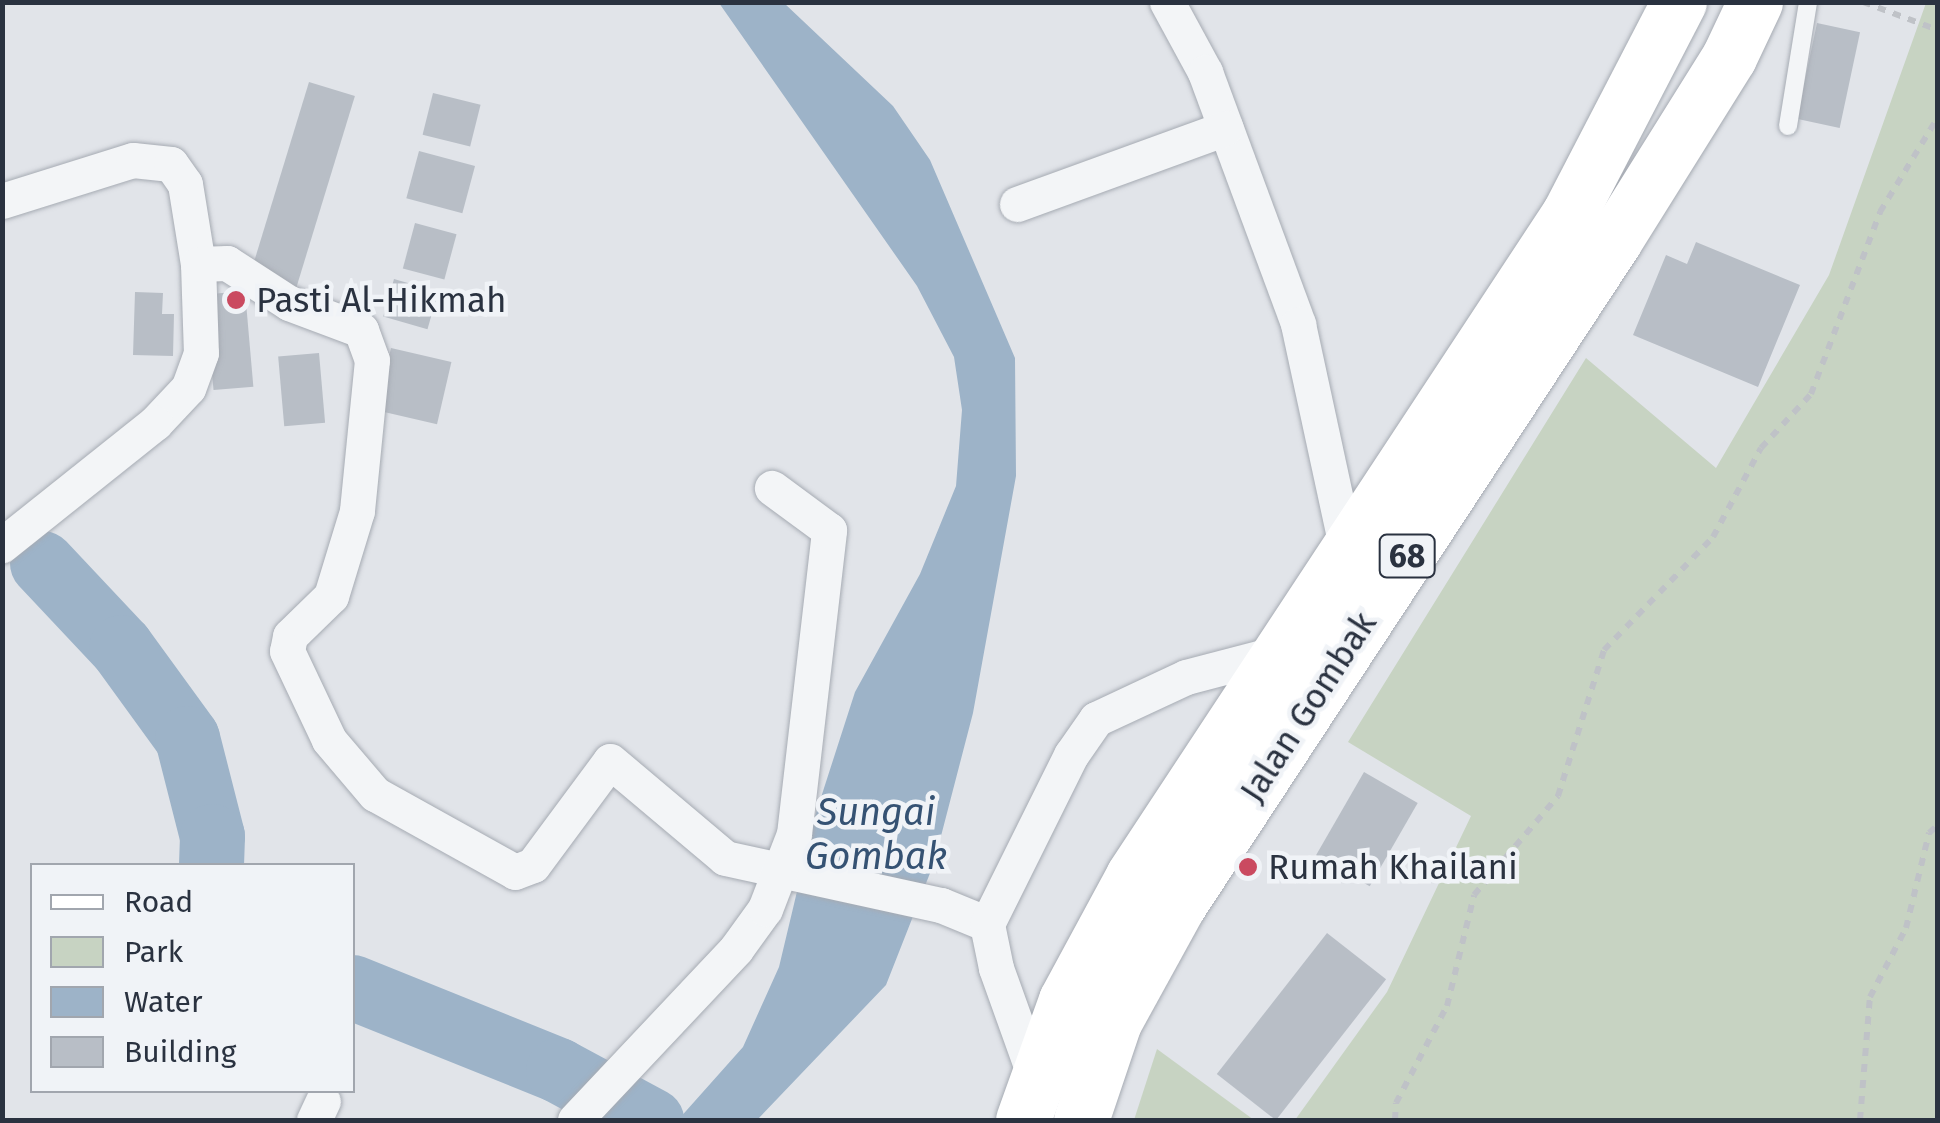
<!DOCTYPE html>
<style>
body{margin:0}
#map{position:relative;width:1940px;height:1123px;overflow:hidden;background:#e1e4e9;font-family:"Fira Sans",sans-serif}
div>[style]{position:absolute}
.green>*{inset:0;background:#c7d3c2}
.water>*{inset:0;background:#9db3c8}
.river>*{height:65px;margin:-32.5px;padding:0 32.5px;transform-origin:32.5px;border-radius:32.5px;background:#9db3c8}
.building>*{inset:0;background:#b8bec6;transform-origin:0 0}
.path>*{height:6px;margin-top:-3px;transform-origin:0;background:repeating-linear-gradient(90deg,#bfc2c7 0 8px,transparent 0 16px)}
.roads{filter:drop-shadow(0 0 2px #a6abb3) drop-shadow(0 0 2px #a6abb3)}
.service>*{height:18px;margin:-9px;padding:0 9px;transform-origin:9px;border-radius:9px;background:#f3f5f7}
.minor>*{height:35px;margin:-17.5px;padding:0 17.5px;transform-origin:17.5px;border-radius:17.5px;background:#f3f5f7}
.primary>*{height:55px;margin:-27.5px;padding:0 27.5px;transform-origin:27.5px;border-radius:27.5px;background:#fff}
.dots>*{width:28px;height:28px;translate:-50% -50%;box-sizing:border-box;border:5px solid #f0f3f7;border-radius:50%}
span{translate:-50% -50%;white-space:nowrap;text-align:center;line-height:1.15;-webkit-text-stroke:9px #f0f3f7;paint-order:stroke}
.shield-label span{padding:2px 8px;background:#f0f3f7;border:2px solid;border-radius:8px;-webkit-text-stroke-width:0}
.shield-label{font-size:32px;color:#2a3240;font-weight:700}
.poi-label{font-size:35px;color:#2a3240}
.left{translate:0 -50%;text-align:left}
.street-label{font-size:35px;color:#2a3240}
.water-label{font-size:38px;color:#355273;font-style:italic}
.frame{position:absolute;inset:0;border:5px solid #2a3240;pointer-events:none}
.legend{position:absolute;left:30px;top:863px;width:325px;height:230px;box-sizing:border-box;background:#f0f3f7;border:2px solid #a1a6ae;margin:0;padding:12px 18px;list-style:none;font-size:30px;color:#2a3240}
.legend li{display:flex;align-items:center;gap:20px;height:50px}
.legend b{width:50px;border:2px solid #a1a6ae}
</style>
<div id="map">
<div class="green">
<div style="clip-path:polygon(1926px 3px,1938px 3px,1937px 1120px,1295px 1120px,1387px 992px,1471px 816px,1348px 742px,1586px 358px,1716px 468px,1829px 275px)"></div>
<div style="clip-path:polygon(1157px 1049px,1254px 1120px,1134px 1120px)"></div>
</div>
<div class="water">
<div style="clip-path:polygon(719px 3px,784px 3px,893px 106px,930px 160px,1015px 358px,1016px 476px,973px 713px,934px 863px,886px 985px,757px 1120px,678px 1120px,743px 1047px,779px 967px,815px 816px,855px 692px,920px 574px,956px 486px,962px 410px,954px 357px,917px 286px)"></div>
</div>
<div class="river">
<div style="left:42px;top:563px;width:115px;rotate:46.8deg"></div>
<div style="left:121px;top:647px;width:112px;rotate:54deg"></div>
<div style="left:187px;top:738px;width:101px;rotate:75.7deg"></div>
<div style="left:212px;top:836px;width:30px;rotate:92deg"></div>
<div style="left:352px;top:987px;width:222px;rotate:21.9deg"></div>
<div style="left:558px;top:1070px;width:106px;rotate:28.3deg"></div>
</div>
<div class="building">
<div style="left:1817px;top:23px;width:44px;height:98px;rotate:12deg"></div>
<div style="left:309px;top:82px;width:48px;height:201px;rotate:17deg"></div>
<div style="left:433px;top:93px;width:49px;height:43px;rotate:14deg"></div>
<div style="left:419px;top:151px;width:58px;height:49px;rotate:15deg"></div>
<div style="left:415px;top:223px;width:43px;height:47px;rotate:15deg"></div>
<div style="clip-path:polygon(1696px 242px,1800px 285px,1758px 387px,1633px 335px,1666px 255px,1687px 264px)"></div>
<div style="left:394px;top:279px;width:46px;height:39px;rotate:16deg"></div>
<div style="left:245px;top:291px;width:96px;height:40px;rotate:85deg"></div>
<div style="clip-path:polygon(135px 292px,163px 293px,162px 314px,174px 314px,173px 356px,133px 355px)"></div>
<div style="left:391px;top:348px;width:62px;height:64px;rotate:13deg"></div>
<div style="left:319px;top:353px;width:70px;height:41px;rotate:85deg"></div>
<div style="left:1364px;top:772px;width:62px;height:96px;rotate:30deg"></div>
<div style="left:1327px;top:933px;width:75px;height:179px;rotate:38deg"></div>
</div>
<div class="path">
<div style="left:1863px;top:2px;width:80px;rotate:20.5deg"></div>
<div style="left:1395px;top:1120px;width:17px;rotate:-87deg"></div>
<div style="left:1396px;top:1103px;width:110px;rotate:-62.3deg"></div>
<div style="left:1447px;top:1006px;width:114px;rotate:-76.3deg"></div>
<div style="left:1474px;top:895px;width:130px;rotate:-49.7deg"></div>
<div style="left:1558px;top:796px;width:153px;rotate:-72.5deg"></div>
<div style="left:1604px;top:650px;width:157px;rotate:-46deg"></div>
<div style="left:1713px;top:537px;width:101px;rotate:-61.7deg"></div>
<div style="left:1761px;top:448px;width:74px;rotate:-47.2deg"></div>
<div style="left:1811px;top:394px;width:195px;rotate:-69.2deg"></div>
<div style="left:1880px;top:212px;width:111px;rotate:-58.6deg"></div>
<div style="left:1860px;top:1120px;width:123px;rotate:-85.4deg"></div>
<div style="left:1870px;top:997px;width:78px;rotate:-62.4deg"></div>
<div style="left:1906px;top:928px;width:98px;rotate:-76.4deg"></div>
<div style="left:1929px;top:833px;width:12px;rotate:-42deg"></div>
</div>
<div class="roads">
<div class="service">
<div style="left:1788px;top:126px;width:126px;rotate:-80.8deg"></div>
</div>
<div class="minor">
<div style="left:1167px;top:2px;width:80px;rotate:61.5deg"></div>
<div style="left:1205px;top:72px;width:269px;rotate:69.7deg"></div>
<div style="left:1298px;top:324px;width:232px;rotate:77.8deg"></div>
<div style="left:2px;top:201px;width:137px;rotate:-17.4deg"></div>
<div style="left:133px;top:160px;width:38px;rotate:6deg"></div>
<div style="left:171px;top:164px;width:24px;rotate:55deg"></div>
<div style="left:185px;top:184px;width:81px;rotate:80.8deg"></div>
<div style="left:198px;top:264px;width:89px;rotate:88.1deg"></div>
<div style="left:201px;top:353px;width:37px;rotate:110deg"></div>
<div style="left:188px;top:388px;width:48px;rotate:133.3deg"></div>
<div style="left:155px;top:423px;width:196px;rotate:141.4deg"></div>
<div style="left:1017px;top:204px;width:222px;rotate:-20deg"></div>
<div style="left:198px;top:264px;width:29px;rotate:-2deg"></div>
<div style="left:227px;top:263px;width:74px;rotate:32.8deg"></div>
<div style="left:289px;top:303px;width:77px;rotate:20.6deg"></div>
<div style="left:361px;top:330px;width:32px;rotate:70deg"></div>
<div style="left:372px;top:360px;width:152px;rotate:95.7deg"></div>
<div style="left:357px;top:511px;width:89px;rotate:107deg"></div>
<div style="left:331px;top:596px;width:57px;rotate:135.7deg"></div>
<div style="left:290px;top:636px;width:15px;rotate:101deg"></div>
<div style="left:287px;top:651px;width:98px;rotate:64.7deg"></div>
<div style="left:329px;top:740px;width:71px;rotate:49.6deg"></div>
<div style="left:375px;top:794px;width:160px;rotate:29.1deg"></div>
<div style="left:515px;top:872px;width:19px;rotate:-21deg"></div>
<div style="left:533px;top:865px;width:129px;rotate:-53.5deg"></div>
<div style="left:610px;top:761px;width:150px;rotate:40.1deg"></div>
<div style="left:725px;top:858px;width:221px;rotate:12.3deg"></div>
<div style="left:941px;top:905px;width:50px;rotate:22.4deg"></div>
<div style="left:1035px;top:1077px;width:116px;rotate:-109.7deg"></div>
<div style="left:996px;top:968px;width:45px;rotate:-101.6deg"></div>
<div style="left:987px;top:924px;width:189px;rotate:-63.6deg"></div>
<div style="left:1071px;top:755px;width:44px;rotate:-55.2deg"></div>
<div style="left:1096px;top:719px;width:99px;rotate:-25deg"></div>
<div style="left:1186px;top:677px;width:98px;rotate:-14.7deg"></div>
<div style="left:314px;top:1120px;width:21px;rotate:-65deg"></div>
<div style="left:575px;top:1120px;width:235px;rotate:-46.7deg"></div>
<div style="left:736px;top:949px;width:49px;rotate:-54.1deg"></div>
<div style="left:765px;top:909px;width:80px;rotate:-68.9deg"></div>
<div style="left:794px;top:834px;width:306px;rotate:-83.4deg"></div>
<div style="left:829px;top:530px;width:71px;rotate:-143.6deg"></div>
</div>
<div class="primary">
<div style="left:1023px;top:1120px;width:127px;rotate:-70.3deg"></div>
<div style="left:1066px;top:1000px;width:141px;rotate:-61.6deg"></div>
<div style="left:1133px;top:876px;width:793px;rotate:-56.63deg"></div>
<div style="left:1569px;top:214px;width:239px;rotate:-62.6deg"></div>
<div style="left:1081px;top:1120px;width:103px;rotate:-71.4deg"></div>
<div style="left:1114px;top:1022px;width:135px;rotate:-61.2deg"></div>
<div style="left:1179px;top:904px;width:793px;rotate:-56.73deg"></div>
<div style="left:1614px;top:241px;width:217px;rotate:-58deg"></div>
<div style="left:1729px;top:57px;width:61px;rotate:-64.7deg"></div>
</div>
</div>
<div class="dots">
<div style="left:236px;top:300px;background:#ca4a60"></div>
<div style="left:1248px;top:867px;background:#ca4a60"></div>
</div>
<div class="shield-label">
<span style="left:1407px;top:556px">68</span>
</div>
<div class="poi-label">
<span class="left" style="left:256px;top:300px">Pasti Al-Hikmah</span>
<span class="left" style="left:1268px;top:867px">Rumah Khailani</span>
</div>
<div class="street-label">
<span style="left:1308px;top:707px;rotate:-57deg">Jalan Gombak</span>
</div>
<div class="water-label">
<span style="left:876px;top:835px">Sungai<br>Gombak</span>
</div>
<div class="frame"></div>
<ul class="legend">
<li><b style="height:12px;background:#fff"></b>Road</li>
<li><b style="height:28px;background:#c7d3c2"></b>Park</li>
<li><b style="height:28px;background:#9db3c8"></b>Water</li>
<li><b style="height:28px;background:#b8bec6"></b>Building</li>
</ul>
</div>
